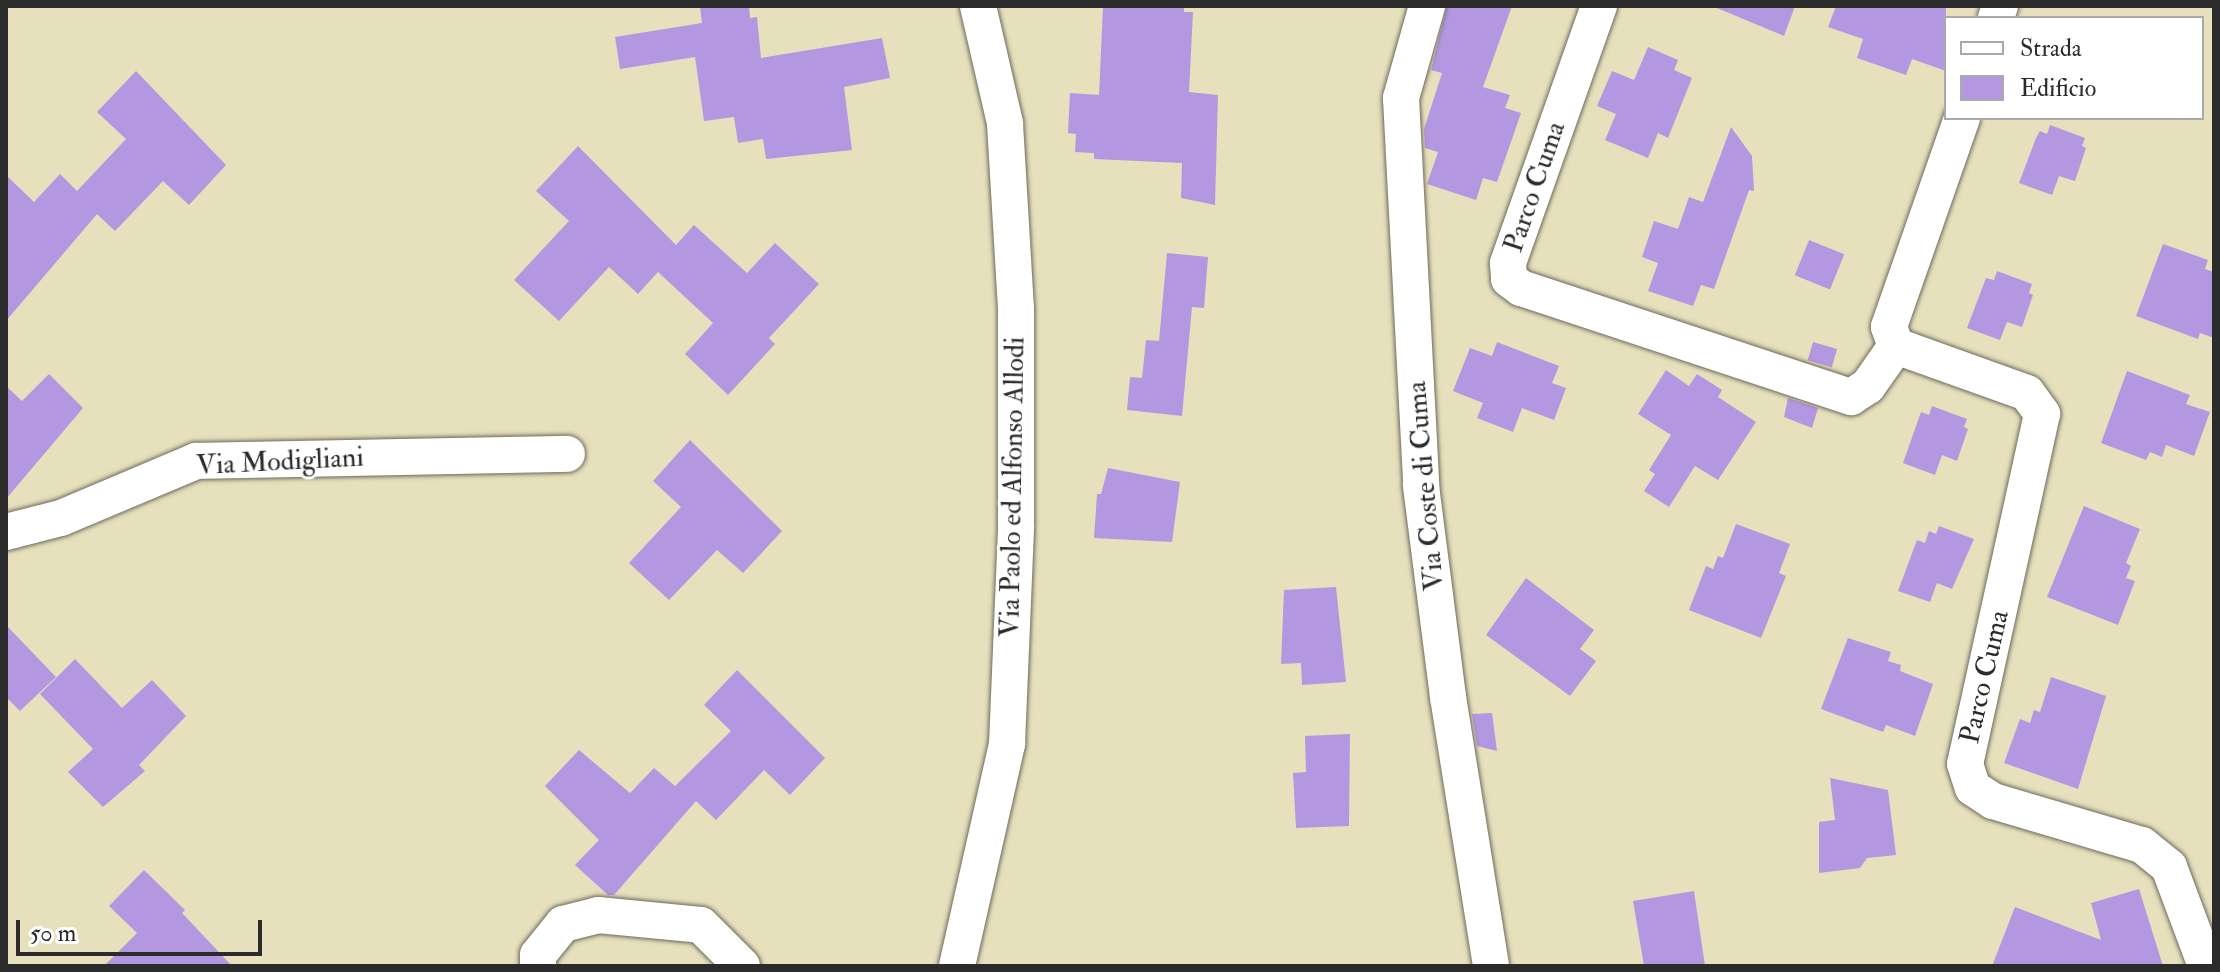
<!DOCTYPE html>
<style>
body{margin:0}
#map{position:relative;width:2220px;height:972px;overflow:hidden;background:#e7e0bc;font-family:"IM FELL Double Pica",serif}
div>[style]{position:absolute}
.building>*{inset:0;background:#b497e1;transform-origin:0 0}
.roads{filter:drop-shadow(0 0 2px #6d6a5e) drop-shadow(0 0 2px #6d6a5e)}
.minor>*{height:36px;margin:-18px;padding:0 18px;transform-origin:18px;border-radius:18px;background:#fff}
span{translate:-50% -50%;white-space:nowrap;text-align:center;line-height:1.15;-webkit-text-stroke:6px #fff;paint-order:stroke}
.street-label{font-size:28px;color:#2b2b2b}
.frame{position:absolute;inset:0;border:8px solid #2b2b2b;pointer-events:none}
.legend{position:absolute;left:1944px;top:16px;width:260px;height:104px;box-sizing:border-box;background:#fff;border:2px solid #aaa;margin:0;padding:10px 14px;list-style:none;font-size:24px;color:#2b2b2b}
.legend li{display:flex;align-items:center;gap:16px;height:40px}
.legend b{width:40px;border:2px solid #aaa}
.scale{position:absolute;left:16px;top:920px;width:246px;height:36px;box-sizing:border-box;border:4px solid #2b2b2b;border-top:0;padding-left:10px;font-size:24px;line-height:28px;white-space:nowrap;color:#2b2b2b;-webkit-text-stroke:6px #fff;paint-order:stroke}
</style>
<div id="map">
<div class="building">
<div style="clip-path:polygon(700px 6px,749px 6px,750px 18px,757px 17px,761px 58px,882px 38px,890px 78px,844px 87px,852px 150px,766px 159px,763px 139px,738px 143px,734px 117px,704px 121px,695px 57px,620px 69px,615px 37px,702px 23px)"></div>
<div style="clip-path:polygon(1103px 6px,1184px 6px,1184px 12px,1193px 12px,1189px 92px,1218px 95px,1215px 205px,1181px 198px,1182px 163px,1094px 159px,1094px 153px,1075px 152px,1076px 134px,1068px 133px,1070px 93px,1099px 95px)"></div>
<div style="clip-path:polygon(1447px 6px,1512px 6px,1483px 87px,1510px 95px,1505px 108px,1521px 113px,1497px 182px,1483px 178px,1476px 200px,1427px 184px,1438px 152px,1425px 148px,1424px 129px,1442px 73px,1431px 70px)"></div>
<div style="clip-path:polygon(1712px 6px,1795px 6px,1784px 36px)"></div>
<div style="clip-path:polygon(1836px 6px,1946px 6px,1946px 71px,1912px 59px,1906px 75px,1857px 58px,1863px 39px,1828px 27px)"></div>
<div style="clip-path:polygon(1648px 47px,1678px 60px,1674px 70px,1692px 78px,1668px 138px,1658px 133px,1648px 158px,1605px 140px,1616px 114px,1597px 106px,1612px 71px,1634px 80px)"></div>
<div style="clip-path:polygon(136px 71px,226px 165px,189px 205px,163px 181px,115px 231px,97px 214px,6px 321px,6px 175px,34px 202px,60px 174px,77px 191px,126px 139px,97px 112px)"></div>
<div style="clip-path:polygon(2050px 125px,2085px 138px,2082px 146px,2086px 148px,2075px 181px,2059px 176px,2052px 195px,2019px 183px,2036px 138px,2040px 131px,2047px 134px)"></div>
<div style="clip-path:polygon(1731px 127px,1752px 156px,1754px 191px,1749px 190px,1714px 289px,1701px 285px,1693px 306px,1648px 291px,1658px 263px,1642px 257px,1654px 221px,1678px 229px,1689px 197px,1703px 202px)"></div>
<div style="clip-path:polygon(578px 146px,676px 245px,694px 225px,747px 273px,775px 243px,819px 284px,769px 338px,775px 344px,728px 395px,685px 354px,713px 323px,658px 272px,638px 294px,609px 267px,559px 321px,514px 280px,569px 221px,536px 191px)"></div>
<div style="left:1809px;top:240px;width:38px;height:38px;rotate:22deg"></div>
<div style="clip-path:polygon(2163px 244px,2208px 260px,2205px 269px,2214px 272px,2214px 338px,2200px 333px,2198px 339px,2136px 316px)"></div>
<div style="clip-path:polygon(1167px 253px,1208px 257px,1204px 308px,1192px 307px,1182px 416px,1127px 410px,1130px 377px,1142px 378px,1146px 340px,1159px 341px)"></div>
<div style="clip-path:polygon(1997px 271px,2032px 284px,2029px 293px,2033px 295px,2022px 327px,2007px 322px,2000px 340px,1967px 328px,1986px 278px,1994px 280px)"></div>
<div style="clip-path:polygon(1497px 342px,1559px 366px,1552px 383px,1566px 388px,1554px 420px,1522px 408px,1513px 432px,1477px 418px,1483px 403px,1453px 391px,1470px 348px,1492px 356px)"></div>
<div style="left:1813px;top:342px;width:25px;height:19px;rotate:16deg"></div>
<div style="clip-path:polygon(1666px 370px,1689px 386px,1697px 374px,1722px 390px,1718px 397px,1756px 422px,1718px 480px,1695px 466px,1669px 507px,1644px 491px,1655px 474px,1649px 470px,1671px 435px,1638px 414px)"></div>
<div style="clip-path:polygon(2127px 371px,2190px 395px,2186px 404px,2210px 412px,2194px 456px,2166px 445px,2162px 457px,2150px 452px,2146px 460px,2101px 443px)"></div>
<div style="clip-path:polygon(49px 374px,83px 408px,6px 499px,6px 386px,22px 401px)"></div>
<div style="clip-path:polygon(1788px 398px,1818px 408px,1812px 428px,1784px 417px)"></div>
<div style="clip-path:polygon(1932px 406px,1967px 419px,1964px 427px,1968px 429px,1957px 461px,1942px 455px,1935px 475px,1903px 463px,1921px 412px,1929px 415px)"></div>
<div style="clip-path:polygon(690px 440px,782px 531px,743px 573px,717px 550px,669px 600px,629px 563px,681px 507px,653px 481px)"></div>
<div style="clip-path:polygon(1108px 468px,1180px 482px,1172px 542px,1094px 538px,1097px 494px,1101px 494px)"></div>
<div style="clip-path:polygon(2084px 506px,2140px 529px,2126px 563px,2131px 566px,2126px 578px,2135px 581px,2118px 625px,2047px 597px)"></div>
<div style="clip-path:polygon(1736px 524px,1790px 544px,1779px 573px,1786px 576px,1761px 638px,1689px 610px,1706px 566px,1713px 569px,1718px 556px,1723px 558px)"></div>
<div style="clip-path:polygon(1939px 526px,1974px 539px,1952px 589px,1937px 583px,1930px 602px,1898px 591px,1917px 540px,1925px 543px,1929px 531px,1936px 534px)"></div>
<div style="clip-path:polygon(1526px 578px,1594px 630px,1580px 649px,1596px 661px,1570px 696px,1486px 635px)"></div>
<div style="clip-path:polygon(1336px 587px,1346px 682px,1302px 685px,1301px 663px,1281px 664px,1284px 590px)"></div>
<div style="clip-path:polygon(6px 625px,56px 677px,20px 711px,6px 697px)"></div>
<div style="clip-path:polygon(1848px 638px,1891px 652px,1888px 661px,1901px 665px,1900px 671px,1933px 684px,1915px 736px,1886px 725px,1883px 732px,1821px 709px)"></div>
<div style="clip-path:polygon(75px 659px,122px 708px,152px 680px,186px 716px,139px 765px,145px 771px,103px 807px,68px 772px,93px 749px,40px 694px)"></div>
<div style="clip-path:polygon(737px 670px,825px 758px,790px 795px,764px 770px,716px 820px,696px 801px,614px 895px,608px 895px,575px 865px,599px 840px,545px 786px,579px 750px,630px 793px,654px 768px,675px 786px,731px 731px,704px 705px)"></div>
<div style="clip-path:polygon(2051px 677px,2106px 696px,2078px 789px,2004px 763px,2020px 719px,2030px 723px,2034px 710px,2040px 712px)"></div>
<div style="clip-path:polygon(1492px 713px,1497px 751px,1477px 746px,1472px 714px)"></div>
<div style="clip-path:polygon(1350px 734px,1349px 826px,1296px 828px,1293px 773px,1306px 772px,1305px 736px)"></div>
<div style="clip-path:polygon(1830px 778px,1888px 790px,1896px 855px,1867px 858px,1860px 868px,1819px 873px,1819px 822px,1835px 820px)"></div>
<div style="clip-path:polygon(144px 870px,185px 910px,182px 913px,232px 966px,104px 966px,137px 933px,109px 906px)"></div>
<div style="clip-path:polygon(2139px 889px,2163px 966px,1992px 966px,2015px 907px,2101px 940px,2091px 903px)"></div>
<div style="clip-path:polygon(1694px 891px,1705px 966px,1644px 966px,1633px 901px)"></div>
</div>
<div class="roads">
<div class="minor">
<div style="left:1427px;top:6px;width:96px;rotate:105.8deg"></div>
<div style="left:1401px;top:98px;width:389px;rotate:87deg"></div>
<div style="left:1421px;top:486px;width:213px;rotate:82.7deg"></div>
<div style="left:1448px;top:697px;width:272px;rotate:80.9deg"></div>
<div style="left:1599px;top:6px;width:273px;rotate:109.5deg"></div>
<div style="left:1508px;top:263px;width:16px;rotate:86deg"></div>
<div style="left:1509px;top:279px;width:15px;rotate:37deg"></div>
<div style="left:1521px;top:288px;width:348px;rotate:18.3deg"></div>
<div style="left:1851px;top:397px;width:20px;rotate:-33deg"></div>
<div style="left:1868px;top:386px;width:49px;rotate:-55deg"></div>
<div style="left:1996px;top:18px;width:13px;rotate:-72deg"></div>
<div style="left:1962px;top:118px;width:221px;rotate:109.3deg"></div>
<div style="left:1889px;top:327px;width:20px;rotate:70deg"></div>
<div style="left:1896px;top:346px;width:139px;rotate:19.7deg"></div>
<div style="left:2027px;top:393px;width:26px;rotate:54deg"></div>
<div style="left:2042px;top:414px;width:358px;rotate:102.4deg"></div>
<div style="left:1965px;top:764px;width:25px;rotate:72deg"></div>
<div style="left:1973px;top:788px;width:24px;rotate:33deg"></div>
<div style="left:1993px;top:801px;width:155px;rotate:16.5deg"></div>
<div style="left:2142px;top:845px;width:35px;rotate:39deg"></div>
<div style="left:2169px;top:867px;width:106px;rotate:69.5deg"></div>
<div style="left:6px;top:532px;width:57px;rotate:-14.3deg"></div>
<div style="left:61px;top:518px;width:147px;rotate:-22.9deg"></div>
<div style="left:196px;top:461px;width:371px;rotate:-1.1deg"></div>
<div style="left:538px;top:966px;width:11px;rotate:-90deg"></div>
<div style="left:538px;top:955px;width:40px;rotate:-51deg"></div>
<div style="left:563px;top:924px;width:36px;rotate:-14deg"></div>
<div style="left:598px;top:915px;width:103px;rotate:5.5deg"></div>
<div style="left:701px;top:925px;width:58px;rotate:45deg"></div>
<div style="left:957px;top:966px;width:228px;rotate:-77.3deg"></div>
<div style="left:1007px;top:744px;width:219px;rotate:-87.6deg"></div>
<div style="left:1016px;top:525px;width:216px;rotate:-90deg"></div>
<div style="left:1016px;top:309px;width:186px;rotate:-93.4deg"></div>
<div style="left:1005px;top:123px;width:120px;rotate:-103deg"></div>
</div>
</div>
<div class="street-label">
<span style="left:1535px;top:187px;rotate:-71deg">Parco Cuma</span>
<span style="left:280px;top:462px;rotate:-3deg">Via Modigliani</span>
<span style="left:1426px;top:486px;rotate:-95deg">Via Coste di Cuma</span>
<span style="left:1013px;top:487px;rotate:-89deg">Via Paolo ed Alfonso Allodi</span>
<span style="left:1985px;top:677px;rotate:-77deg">Parco Cuma</span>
</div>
<div class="frame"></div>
<ul class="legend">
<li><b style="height:10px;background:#fff"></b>Strada</li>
<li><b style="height:22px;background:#b497e1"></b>Edificio</li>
</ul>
<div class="scale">50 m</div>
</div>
